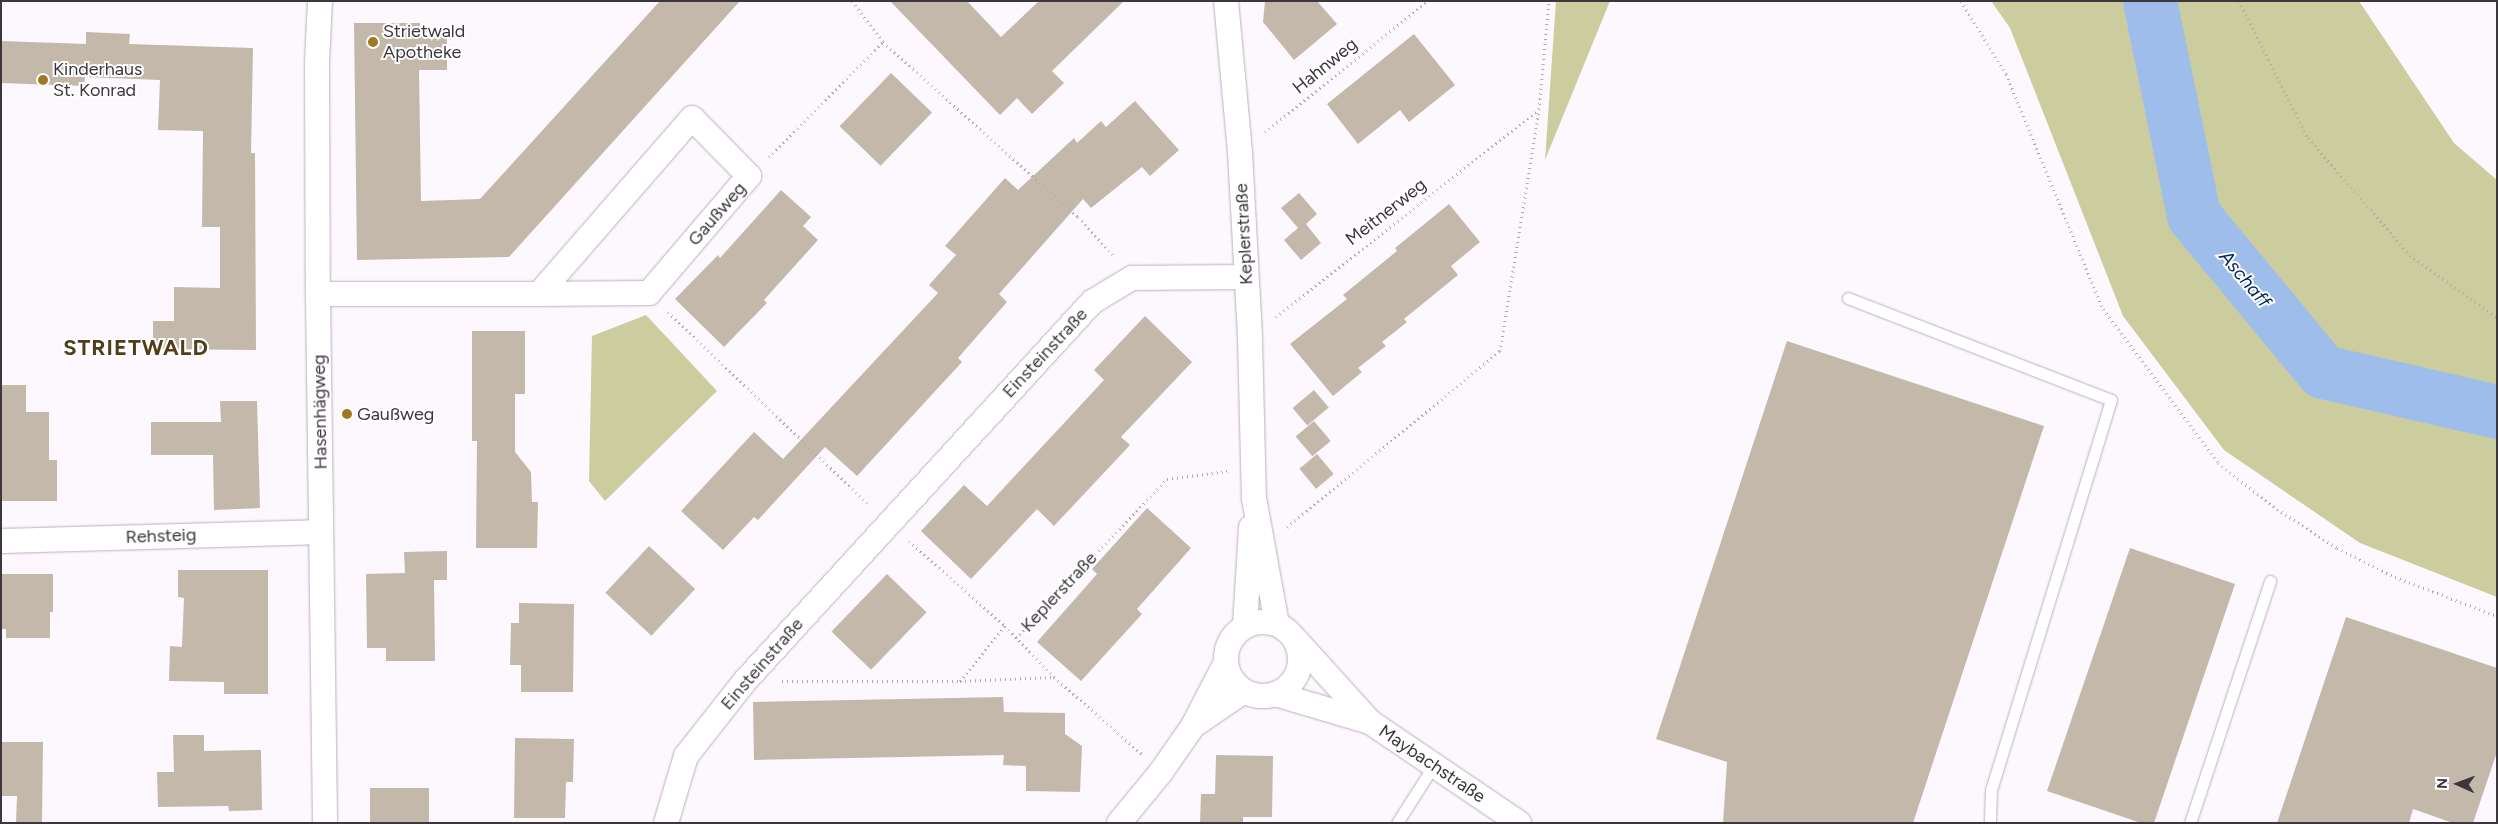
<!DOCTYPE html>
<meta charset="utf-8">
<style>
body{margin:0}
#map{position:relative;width:2498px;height:824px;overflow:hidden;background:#fdf8fe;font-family:Figtree,sans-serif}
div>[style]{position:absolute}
.green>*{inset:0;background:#cbcd9f}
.river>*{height:54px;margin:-27px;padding:0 27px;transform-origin:27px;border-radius:27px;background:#9fbdeb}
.building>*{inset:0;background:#c4b8aa;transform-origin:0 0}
.path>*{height:3px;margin-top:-1.5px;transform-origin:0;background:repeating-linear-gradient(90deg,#aea9af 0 1px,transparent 0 5px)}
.roads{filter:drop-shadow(0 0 1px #bbafbe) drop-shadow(0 0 1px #bbafbe)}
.lane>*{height:11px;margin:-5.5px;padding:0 5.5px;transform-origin:5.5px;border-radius:5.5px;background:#fff}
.street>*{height:24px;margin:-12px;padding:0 12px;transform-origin:12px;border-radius:12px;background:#fff}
.street>.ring{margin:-12px;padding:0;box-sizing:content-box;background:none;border:24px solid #fff;border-radius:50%}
.dots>*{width:14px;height:14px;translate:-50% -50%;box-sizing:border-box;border:2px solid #fff;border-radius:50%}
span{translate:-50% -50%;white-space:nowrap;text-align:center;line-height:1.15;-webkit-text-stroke:4px #fff;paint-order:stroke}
.poi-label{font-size:18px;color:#3c373d}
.left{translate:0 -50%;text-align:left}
.street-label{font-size:18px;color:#3c373d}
.water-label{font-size:19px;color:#01265b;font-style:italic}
.district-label{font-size:22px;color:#513e18;font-weight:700;letter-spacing:1px}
.frame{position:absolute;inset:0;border:2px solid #3c373d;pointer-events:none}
.north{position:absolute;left:2433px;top:759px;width:50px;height:50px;-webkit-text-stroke:4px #fff;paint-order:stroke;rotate:272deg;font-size:14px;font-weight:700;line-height:20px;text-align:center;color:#3c373d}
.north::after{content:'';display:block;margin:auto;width:18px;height:22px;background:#3c373d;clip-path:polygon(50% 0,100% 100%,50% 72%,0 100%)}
</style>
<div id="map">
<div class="green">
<div style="clip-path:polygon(1556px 1px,1610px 1px,1545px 160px)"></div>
<div style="clip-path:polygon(1991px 1px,2359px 1px,2454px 143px,2497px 180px,2497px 597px,2360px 543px,2224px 450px,2123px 316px,2010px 28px)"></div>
<div style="clip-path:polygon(646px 315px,717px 391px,605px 501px,589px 481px,592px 336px)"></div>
</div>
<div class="river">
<div style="left:2150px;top:1px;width:219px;rotate:78.4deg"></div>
<div style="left:2194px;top:216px;width:202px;rotate:50.4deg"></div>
<div style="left:2323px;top:372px;width:179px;rotate:12.9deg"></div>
</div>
<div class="building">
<div style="clip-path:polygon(660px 1px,740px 1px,509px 257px,357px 260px,354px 23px,420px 23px,420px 28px,447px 28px,447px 70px,419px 70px,421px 201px,480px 199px)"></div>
<div style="clip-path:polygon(890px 1px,967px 1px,1001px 37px,1039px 1px,1124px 1px,1052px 71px,1064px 83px,1032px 114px,1017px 98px,1000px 115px)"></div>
<div style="clip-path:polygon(1265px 1px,1317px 1px,1337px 24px,1294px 60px,1263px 22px)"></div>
<div style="clip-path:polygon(86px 32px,130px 34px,129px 44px,253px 48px,251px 153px,255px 153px,256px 350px,153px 349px,153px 321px,174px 321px,174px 287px,220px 288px,220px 227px,202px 227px,203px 131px,158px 130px,160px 80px,85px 77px,84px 86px,1px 83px,1px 41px,86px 44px)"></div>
<div style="clip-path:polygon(1414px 34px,1455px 85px,1409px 122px,1400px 110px,1358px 144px,1327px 104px)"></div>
<div style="left:891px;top:73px;width:57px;height:74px;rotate:44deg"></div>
<div style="clip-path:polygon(1135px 101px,1179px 150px,1150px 176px,1142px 167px,1091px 208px,1083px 199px,999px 294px,1007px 302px,958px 358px,962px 362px,857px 476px,825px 447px,758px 520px,754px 517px,723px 550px,681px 511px,754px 432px,783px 459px,938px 293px,929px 285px,956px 255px,945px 246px,1005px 178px,1018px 190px,1074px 138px,1077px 143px,1101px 121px,1106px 127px)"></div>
<div style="clip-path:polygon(781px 190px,811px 217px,803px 226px,818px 240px,764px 300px,767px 303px,724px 347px,675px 299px,718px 255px,720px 258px)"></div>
<div style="clip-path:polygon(1299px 193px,1317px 214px,1306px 224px,1321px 243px,1301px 260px,1284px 240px,1298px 228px,1281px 208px)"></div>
<div style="clip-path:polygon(1449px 204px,1480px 242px,1451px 266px,1458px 275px,1404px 319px,1407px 322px,1382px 342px,1386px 346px,1358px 368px,1362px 372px,1333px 396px,1290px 344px,1347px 299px,1343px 295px,1397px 251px,1395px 248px)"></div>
<div style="clip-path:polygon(1145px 316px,1192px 362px,1121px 437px,1130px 445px,1054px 526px,1037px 509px,971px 579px,921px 531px,964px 485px,987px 506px,1104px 380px,1094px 370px)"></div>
<div style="clip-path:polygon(472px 331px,525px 331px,525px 394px,515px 394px,515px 452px,531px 472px,532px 502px,538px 502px,537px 548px,476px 548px,477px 441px,472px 441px)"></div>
<div style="clip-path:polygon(1787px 341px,2044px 426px,1913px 823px,1723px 823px,1727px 762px,1656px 739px)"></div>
<div style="clip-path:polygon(1px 385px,26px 385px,26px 412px,49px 412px,49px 460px,57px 460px,57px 501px,1px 501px)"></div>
<div style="left:1314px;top:390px;width:23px;height:28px;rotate:50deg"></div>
<div style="clip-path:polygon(220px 401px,257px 401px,260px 508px,214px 510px,213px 455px,151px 455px,151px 422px,221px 422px)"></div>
<div style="left:1314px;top:421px;width:26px;height:24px;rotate:50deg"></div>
<div style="left:1317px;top:454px;width:26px;height:23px;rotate:50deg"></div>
<div style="clip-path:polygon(1147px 508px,1191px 548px,1137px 609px,1142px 614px,1081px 681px,1037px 642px,1097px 574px,1092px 569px)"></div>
<div style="left:649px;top:546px;width:63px;height:64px;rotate:43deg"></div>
<div style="clip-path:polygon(2130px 548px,2235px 584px,2154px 823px,2141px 823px,2047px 791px)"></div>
<div style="clip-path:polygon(447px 551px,447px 580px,434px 580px,435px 661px,386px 661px,386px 648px,367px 648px,366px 574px,405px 573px,404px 552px)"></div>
<div style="clip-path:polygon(178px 570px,268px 570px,268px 694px,224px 694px,224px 682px,169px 681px,170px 646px,182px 647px,184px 598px,178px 597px)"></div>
<div style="clip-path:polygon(1px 574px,53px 574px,53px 612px,50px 612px,50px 638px,6px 638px,6px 629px,1px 629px)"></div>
<div style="left:887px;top:574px;width:55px;height:80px;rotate:44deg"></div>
<div style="clip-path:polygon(519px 603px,574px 604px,573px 692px,521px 692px,521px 665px,510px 665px,511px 623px,519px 623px)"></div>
<div style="clip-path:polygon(2346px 617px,2497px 668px,2497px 752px,2473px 823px,2453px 823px,2413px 809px,2409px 823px,2277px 823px)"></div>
<div style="clip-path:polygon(1003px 697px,1004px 712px,1065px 713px,1065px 734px,1082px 746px,1080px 792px,1026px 791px,1026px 766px,1003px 765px,1004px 755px,754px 760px,753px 702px)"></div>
<div style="clip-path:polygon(173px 735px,204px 735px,204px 751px,261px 750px,262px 810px,229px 811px,228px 806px,158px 807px,157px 772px,174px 772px)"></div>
<div style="clip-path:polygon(515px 738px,574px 739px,573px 782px,566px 782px,565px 818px,514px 818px)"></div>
<div style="clip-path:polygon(1px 742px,43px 742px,42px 823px,16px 823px,17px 796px,1px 796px)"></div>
<div style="clip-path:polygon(1216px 755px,1273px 756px,1272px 817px,1243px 817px,1243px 823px,1200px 823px,1201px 794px,1215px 794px)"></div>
<div style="left:370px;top:788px;width:59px;height:35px"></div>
</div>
<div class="path">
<div style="left:852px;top:1px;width:51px;rotate:52.9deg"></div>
<div style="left:883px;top:42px;width:262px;rotate:41.9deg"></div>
<div style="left:1078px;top:217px;width:53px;rotate:47.3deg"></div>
<div style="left:1961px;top:1px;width:86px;rotate:58.3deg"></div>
<div style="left:2006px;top:74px;width:254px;rotate:67.6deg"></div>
<div style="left:2103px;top:309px;width:192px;rotate:53.2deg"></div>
<div style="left:2218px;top:463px;width:75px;rotate:37.9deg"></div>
<div style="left:2277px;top:509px;width:72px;rotate:33deg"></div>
<div style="left:2337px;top:548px;width:65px;rotate:26.6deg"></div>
<div style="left:2395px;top:577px;width:109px;rotate:20.9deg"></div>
<div style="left:2239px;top:1px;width:153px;rotate:63.3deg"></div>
<div style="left:2308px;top:138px;width:155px;rotate:48.9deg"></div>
<div style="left:2410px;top:255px;width:107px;rotate:35.9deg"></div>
<div style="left:1265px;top:132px;width:209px;rotate:-38.8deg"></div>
<div style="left:769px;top:157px;width:162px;rotate:-45.3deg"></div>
<div style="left:668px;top:312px;width:279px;rotate:43.8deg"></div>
<div style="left:1276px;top:317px;width:335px;rotate:-38.3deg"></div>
<div style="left:1287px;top:527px;width:276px;rotate:-39.6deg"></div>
<div style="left:1500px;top:351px;width:245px;rotate:-80.8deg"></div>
<div style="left:1539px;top:109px;width:108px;rotate:-84.7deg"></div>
<div style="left:909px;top:541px;width:128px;rotate:41.5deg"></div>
<div style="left:1005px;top:626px;width:71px;rotate:46.1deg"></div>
<div style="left:1054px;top:677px;width:117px;rotate:41.2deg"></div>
<div style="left:1016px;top:638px;width:219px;rotate:-46.5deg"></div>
<div style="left:1167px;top:479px;width:61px;rotate:-7.6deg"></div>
<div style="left:782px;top:681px;width:178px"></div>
<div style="left:960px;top:681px;width:93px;rotate:-2.5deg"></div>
<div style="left:960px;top:681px;width:71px;rotate:-50.7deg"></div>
</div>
<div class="roads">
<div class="lane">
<div style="left:1848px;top:298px;width:282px;rotate:21.2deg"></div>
<div style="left:2111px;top:400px;width:408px;rotate:107.1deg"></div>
<div style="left:1991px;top:790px;width:33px;rotate:92deg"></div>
<div style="left:1397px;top:823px;width:69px;rotate:-57.5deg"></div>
<div style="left:2190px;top:823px;width:255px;rotate:-71.7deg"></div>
</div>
<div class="street">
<div style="left:320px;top:1px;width:62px;rotate:92.8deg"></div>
<div style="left:317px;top:63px;width:231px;rotate:89.8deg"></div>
<div style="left:318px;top:294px;width:529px;rotate:89.24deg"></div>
<div style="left:1226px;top:1px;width:152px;rotate:84.7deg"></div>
<div style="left:1240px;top:152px;width:186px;rotate:86.9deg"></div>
<div style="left:1250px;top:338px;width:160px;rotate:88.6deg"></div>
<div style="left:1254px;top:498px;width:128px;rotate:79.7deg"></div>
<div style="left:318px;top:294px;width:221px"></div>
<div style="left:539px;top:294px;width:110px;rotate:-0.5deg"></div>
<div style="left:649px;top:293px;width:154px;rotate:-49.5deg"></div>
<div style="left:749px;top:176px;width:81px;rotate:-134.5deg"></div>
<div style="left:692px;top:118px;width:233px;rotate:131deg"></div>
<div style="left:1px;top:541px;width:320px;rotate:-1.6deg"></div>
<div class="ring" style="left:1226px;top:622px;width:50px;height:50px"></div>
<div style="left:1245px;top:626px;width:99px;rotate:-86.5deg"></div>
<div style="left:1296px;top:640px;width:110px;rotate:47.9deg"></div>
<div style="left:1370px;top:722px;width:180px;rotate:34.1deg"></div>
<div style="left:1275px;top:694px;width:99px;rotate:16.4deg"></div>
<div style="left:1194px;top:725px;width:60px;rotate:-34.2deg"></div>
<div style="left:666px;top:823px;width:70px;rotate:-73.4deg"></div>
<div style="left:686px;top:756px;width:95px;rotate:-51.8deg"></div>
<div style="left:745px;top:681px;width:514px;rotate:-47.52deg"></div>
<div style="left:1092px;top:302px;width:47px;rotate:-31deg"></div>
<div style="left:1132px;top:278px;width:114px;rotate:-0.5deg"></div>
<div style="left:1119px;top:823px;width:66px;rotate:-50.5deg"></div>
<div style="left:1161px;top:772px;width:56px;rotate:-55.2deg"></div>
<div style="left:1193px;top:726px;width:72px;rotate:-62.7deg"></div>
</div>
</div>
<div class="dots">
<div style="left:373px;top:42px;background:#9f7826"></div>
<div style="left:43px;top:80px;background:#9f7826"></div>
<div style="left:347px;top:414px;background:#9f7826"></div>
</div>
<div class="poi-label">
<span class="left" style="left:383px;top:42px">Strietwald<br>Apotheke</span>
<span class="left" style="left:53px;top:80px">Kinderhaus<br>St. Konrad</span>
<span class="left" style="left:357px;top:414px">Gaußweg</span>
</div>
<div class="street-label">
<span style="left:1325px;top:66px;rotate:-39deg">Hahnweg</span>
<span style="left:1386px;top:212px;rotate:-38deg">Meitnerweg</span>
<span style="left:717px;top:214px;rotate:-49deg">Gaußweg</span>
<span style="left:1244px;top:234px;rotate:-93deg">Keplerstraße</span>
<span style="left:1045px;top:353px;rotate:-47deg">Einsteinstraße</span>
<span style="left:320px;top:412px;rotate:-91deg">Hasenhägweg</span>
<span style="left:161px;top:536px;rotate:-2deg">Rehsteig</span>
<span style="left:1059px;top:592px;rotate:-47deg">Keplerstraße</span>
<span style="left:762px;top:664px;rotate:-49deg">Einsteinstraße</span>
<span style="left:1432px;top:764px;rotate:34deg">Maybachstraße</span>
</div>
<div class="water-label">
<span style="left:2245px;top:279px;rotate:50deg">Aschaff</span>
</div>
<div class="district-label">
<span style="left:136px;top:348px">STRIETWALD</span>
</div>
<div class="frame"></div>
<div class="north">N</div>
</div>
